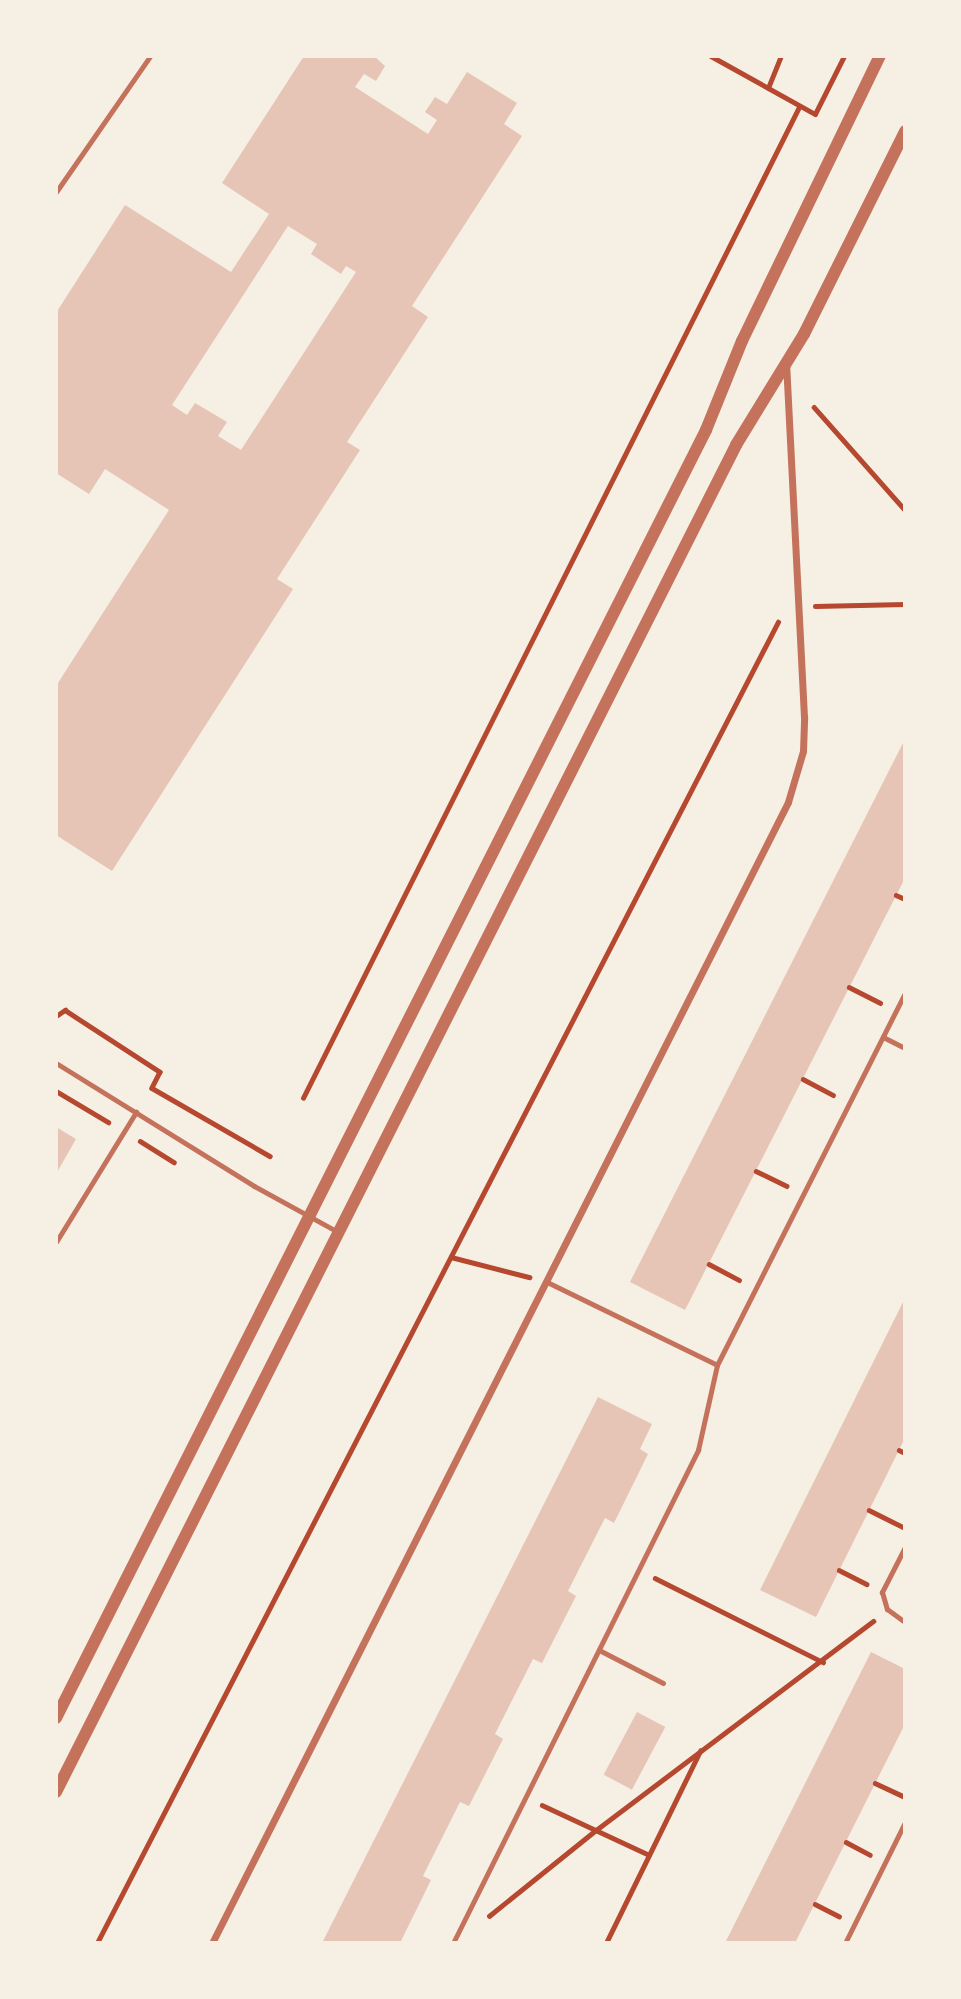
<!DOCTYPE html>
<style>
body{margin:0}
#map{position:relative;width:961px;height:1999px;overflow:hidden;background:#f6efe4;font-family:"Source Sans 3",sans-serif}
div>[style]{position:absolute}
.building>*{inset:0;background:#e6c5b7;transform-origin:0 0}
.path>*{height:4.5px;margin:-2.25px;padding:0 2.25px;transform-origin:2.25px;border-radius:2.25px;background:#b5482f}
.service>*{height:5px;margin:-2.5px;padding:0 2.5px;transform-origin:2.5px;border-radius:2.5px;background:#c5725c}
.minor>*{height:7px;margin:-3.5px;padding:0 3.5px;transform-origin:3.5px;border-radius:3.5px;background:#c5725c}
.tertiary>*{height:12px;margin:-6px;padding:0 6px;transform-origin:6px;border-radius:6px;background:#c5725c}
span{translate:-50% -50%;white-space:nowrap;text-align:center;line-height:1.15;-webkit-text-stroke:5px #f6efe4;paint-order:stroke}
.frame{position:absolute;inset:0;border:58px solid #f6efe4;pointer-events:none}
</style>
<div id="map">
<div class="building">
<div style="clip-path:polygon(evenodd,304px 56px,374px 56px,385px 66px,376px 81px,364px 74px,355px 87px,428px 134px,437px 120px,425px 112px,435px 97px,447px 104px,467px 72px,517px 103px,504px 124px,522px 136px,412px 306px,428px 317px,347px 442px,360px 450px,277px 579px,293px 589px,112px 871px,56px 835px,56px 686px,169px 510px,105px 469px,89px 494px,56px 473px,56px 313px,125px 205px,231px 272px,269px 214px,222px 183px,304px 56px,288px 226px,317px 244px,311px 254px,341px 274px,346px 266px,356px 272px,241px 450px,218px 436px,227px 422px,195px 403px,187px 415px,172px 405px,288px 226px)"></div>
<div style="clip-path:polygon(905px 739px,905px 878px,685px 1310px,630px 1282px)"></div>
<div style="clip-path:polygon(56px 1127px,76px 1139px,56px 1174px)"></div>
<div style="clip-path:polygon(905px 1298px,905px 1438px,816px 1617px,760px 1590px)"></div>
<div style="clip-path:polygon(598px 1397px,652px 1424px,640px 1449px,648px 1454px,614px 1523px,605px 1518px,568px 1591px,576px 1596px,542px 1663px,533px 1659px,495px 1734px,503px 1739px,469px 1806px,460px 1802px,423px 1876px,431px 1880px,400px 1943px,322px 1943px)"></div>
<div style="clip-path:polygon(871px 1652px,905px 1669px,905px 1724px,795px 1943px,725px 1943px)"></div>
<div style="left:637px;top:1712px;width:32px;height:71px;rotate:28deg"></div>
</div>
<div class="path">
<div style="left:711px;top:56px;width:119px;rotate:29.1deg"></div>
<div style="left:815px;top:114px;width:65px;rotate:-63.4deg"></div>
<div style="left:768px;top:88px;width:35px;rotate:-68deg"></div>
<div style="left:814px;top:407px;width:137px;rotate:48.5deg"></div>
<div style="left:815px;top:606px;width:90px;rotate:-1.3deg"></div>
<div style="left:896px;top:895px;width:10px;rotate:24deg"></div>
<div style="left:849px;top:987px;width:35px;rotate:27deg"></div>
<div style="left:56px;top:1016px;width:11px;rotate:-34deg"></div>
<div style="left:65px;top:1010px;width:113px;rotate:33.1deg"></div>
<div style="left:160px;top:1072px;width:18px;rotate:117deg"></div>
<div style="left:152px;top:1088px;width:136px;rotate:30deg"></div>
<div style="left:803px;top:1079px;width:34px;rotate:28deg"></div>
<div style="left:56px;top:1091px;width:61px;rotate:30.8deg"></div>
<div style="left:303px;top:1098px;width:1108px;rotate:-63.41deg"></div>
<div style="left:140px;top:1141px;width:40px;rotate:32deg"></div>
<div style="left:756px;top:1171px;width:34px;rotate:26deg"></div>
<div style="left:451px;top:1257px;width:81px;rotate:14.4deg"></div>
<div style="left:709px;top:1264px;width:34px;rotate:28deg"></div>
<div style="left:899px;top:1450px;width:7px;rotate:27deg"></div>
<div style="left:869px;top:1510px;width:40px;rotate:26.6deg"></div>
<div style="left:839px;top:1570px;width:31px;rotate:27deg"></div>
<div style="left:655px;top:1578px;width:188px;rotate:26.6deg"></div>
<div style="left:875px;top:1783px;width:33px;rotate:25deg"></div>
<div style="left:542px;top:1805px;width:118px;rotate:25deg"></div>
<div style="left:846px;top:1842px;width:27px;rotate:28deg"></div>
<div style="left:815px;top:1904px;width:27px;rotate:27deg"></div>
<div style="left:489px;top:1916px;width:137px;rotate:-38.8deg"></div>
<div style="left:596px;top:1830px;width:347px;rotate:-37deg"></div>
<div style="left:97px;top:1943px;width:1486px;rotate:-62.73deg"></div>
<div style="left:606px;top:1943px;width:214px;rotate:-63.9deg"></div>
</div>
<div class="service">
<div style="left:56px;top:192px;width:165px;rotate:-55.3deg"></div>
<div style="left:883px;top:1037px;width:25px;rotate:27deg"></div>
<div style="left:56px;top:1063px;width:233px;rotate:31.8deg"></div>
<div style="left:254px;top:1186px;width:96px;rotate:28.7deg"></div>
<div style="left:56px;top:1242px;width:153px;rotate:-58.4deg"></div>
<div style="left:547px;top:1282px;width:189px;rotate:26deg"></div>
<div style="left:905px;top:1547px;width:51px;rotate:117.1deg"></div>
<div style="left:882px;top:1592px;width:18px;rotate:74deg"></div>
<div style="left:887px;top:1609px;width:22px;rotate:36deg"></div>
<div style="left:599px;top:1650px;width:72px;rotate:27.3deg"></div>
<div style="left:453px;top:1943px;width:551px;rotate:-63.57deg"></div>
<div style="left:698px;top:1450px;width:87px;rotate:-77.4deg"></div>
<div style="left:717px;top:1365px;width:417px;rotate:-63.2deg"></div>
<div style="left:845px;top:1943px;width:135px;rotate:-63.6deg"></div>
</div>
<div class="minor">
<div style="left:212px;top:1943px;width:1278px;rotate:-63.21deg"></div>
<div style="left:788px;top:802px;width:53px;rotate:-73.6deg"></div>
<div style="left:803px;top:751px;width:34px;rotate:-88deg"></div>
<div style="left:804px;top:717px;width:351px;rotate:-92.9deg"></div>
</div>
<div class="tertiary">
<div style="left:56px;top:1718px;width:1443px;rotate:-63.22deg"></div>
<div style="left:706px;top:430px;width:96px;rotate:-68deg"></div>
<div style="left:742px;top:341px;width:317px;rotate:-64.2deg"></div>
<div style="left:56px;top:1792px;width:1509px;rotate:-63.21deg"></div>
<div style="left:736px;top:445px;width:130px;rotate:-58.5deg"></div>
<div style="left:804px;top:334px;width:227px;rotate:-63.5deg"></div>
</div>
<div class="frame"></div>
</div>
